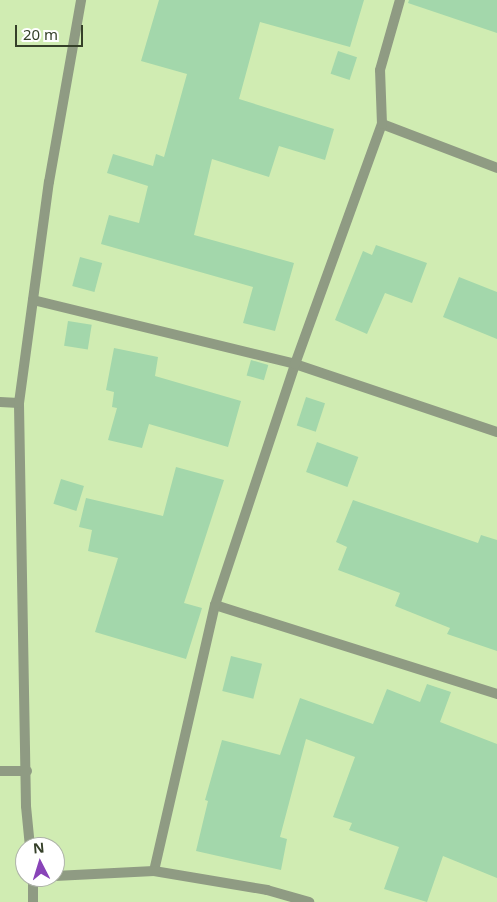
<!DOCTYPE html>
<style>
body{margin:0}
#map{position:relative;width:497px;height:902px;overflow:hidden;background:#d0ecb2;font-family:"Noto Sans",sans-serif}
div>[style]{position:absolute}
.building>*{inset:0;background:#a3d7ab;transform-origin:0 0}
.street>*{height:10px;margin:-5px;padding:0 5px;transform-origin:5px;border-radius:5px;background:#8f9b83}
span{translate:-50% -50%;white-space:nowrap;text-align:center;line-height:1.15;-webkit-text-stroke:4px #fff;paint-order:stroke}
.north{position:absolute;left:15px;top:837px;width:50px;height:50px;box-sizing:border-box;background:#fff;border:1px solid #aeb3a9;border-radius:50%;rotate:355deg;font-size:14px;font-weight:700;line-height:20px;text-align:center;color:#354029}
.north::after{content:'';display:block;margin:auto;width:18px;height:22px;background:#8944b8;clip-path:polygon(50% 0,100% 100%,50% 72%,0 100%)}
.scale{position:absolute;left:15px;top:25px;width:68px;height:22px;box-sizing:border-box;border:2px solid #354029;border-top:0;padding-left:6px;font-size:15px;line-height:18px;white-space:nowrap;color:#354029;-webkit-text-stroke:4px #fff;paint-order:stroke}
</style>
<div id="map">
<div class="building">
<div style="clip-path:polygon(159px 0,364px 0,350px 47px,260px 22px,239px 99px,334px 129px,325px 160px,279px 146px,269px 177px,212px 159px,194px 235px,294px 263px,275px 331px,243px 323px,253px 287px,101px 244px,109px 215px,139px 223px,148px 186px,107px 173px,113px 154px,153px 166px,156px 154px,164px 157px,187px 74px,141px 61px)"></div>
<div style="clip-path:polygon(409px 0,497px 0,497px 33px,408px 3px)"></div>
<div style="left:338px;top:51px;width:20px;height:24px;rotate:18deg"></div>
<div style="clip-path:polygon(376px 245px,427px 263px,412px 303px,385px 293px,367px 334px,335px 320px,363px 251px,372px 255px)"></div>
<div style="left:80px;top:257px;width:23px;height:30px;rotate:15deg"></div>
<div style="clip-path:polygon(459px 277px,497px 292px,497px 339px,443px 317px)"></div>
<div style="left:68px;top:321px;width:24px;height:25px;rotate:9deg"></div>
<div style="clip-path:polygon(114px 348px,158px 357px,155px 376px,241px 401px,228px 447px,149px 424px,142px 448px,108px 440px,117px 408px,112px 407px,114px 392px,106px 390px)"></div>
<div style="left:251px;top:360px;width:18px;height:16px;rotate:16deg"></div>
<div style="left:306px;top:397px;width:20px;height:30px;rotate:18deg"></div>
<div style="left:317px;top:442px;width:44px;height:32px;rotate:20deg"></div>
<div style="clip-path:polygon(176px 467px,224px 480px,184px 603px,202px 608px,186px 659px,95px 632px,118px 558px,88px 551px,92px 530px,79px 527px,86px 498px,163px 516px)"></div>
<div style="left:61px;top:479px;width:24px;height:26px;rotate:17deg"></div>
<div style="clip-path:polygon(353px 500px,478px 543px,481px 535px,497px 540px,497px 651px,447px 634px,450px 628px,395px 606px,400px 593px,338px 570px,347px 547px,336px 542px)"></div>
<div style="left:231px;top:656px;width:32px;height:36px;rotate:14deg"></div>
<div style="clip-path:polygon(427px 684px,451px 692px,440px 722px,497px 744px,497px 878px,443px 856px,427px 902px,384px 889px,399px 847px,349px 830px,352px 823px,333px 817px,355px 757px,306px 739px,280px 837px,287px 839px,281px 870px,196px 851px,208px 801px,205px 800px,222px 740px,280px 755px,300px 698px,373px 724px,387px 689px,420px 702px)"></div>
</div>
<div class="street">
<div style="left:382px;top:124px;width:123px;rotate:20.9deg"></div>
<div style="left:33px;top:300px;width:270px;rotate:13.7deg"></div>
<div style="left:295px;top:364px;width:213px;rotate:18.6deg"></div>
<div style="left:0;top:402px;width:19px;rotate:3deg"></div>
<div style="left:215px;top:605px;width:296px;rotate:17.5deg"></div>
<div style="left:0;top:771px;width:27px"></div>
<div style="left:30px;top:847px;width:41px;rotate:-95.6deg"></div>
<div style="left:26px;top:806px;width:403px;rotate:-91deg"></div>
<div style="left:19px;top:403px;width:223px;rotate:-82.3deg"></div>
<div style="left:49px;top:182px;width:185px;rotate:-80deg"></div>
<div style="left:154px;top:871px;width:273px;rotate:-77.1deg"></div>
<div style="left:215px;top:605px;width:254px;rotate:-71.6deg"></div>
<div style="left:295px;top:364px;width:255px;rotate:-70.1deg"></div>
<div style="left:382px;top:124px;width:54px;rotate:-92.1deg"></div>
<div style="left:380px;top:70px;width:73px;rotate:-74.1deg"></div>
<div style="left:55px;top:876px;width:99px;rotate:-2.9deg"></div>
<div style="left:154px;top:871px;width:115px;rotate:9.5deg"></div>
<div style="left:267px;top:890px;width:44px;rotate:15.9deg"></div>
<div style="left:33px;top:877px;width:25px;rotate:90deg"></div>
</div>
<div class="north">N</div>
<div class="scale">20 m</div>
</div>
